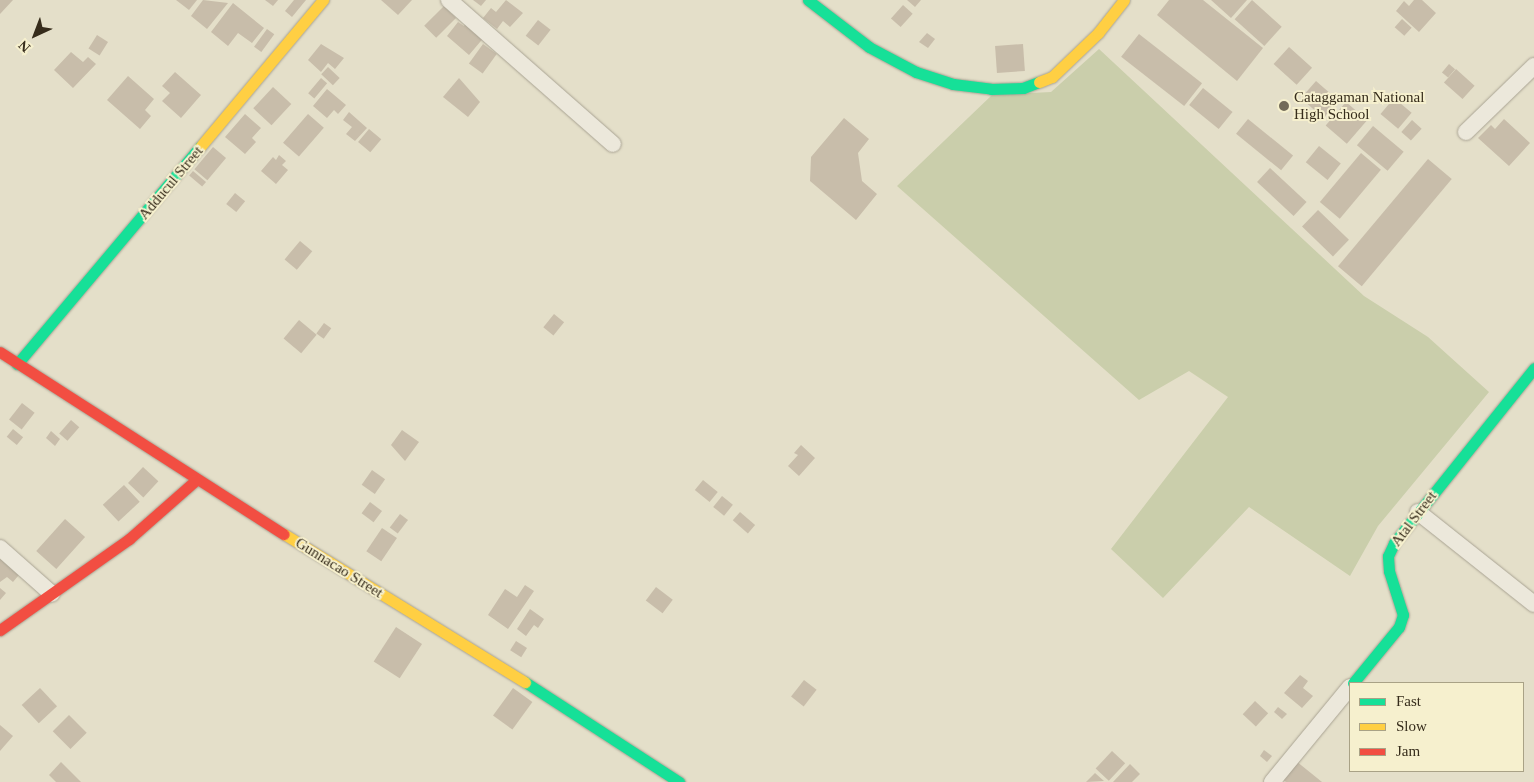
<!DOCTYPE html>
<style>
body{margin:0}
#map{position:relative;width:1534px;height:782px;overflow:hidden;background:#e4dfc9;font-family:"Times New Roman",serif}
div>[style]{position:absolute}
.cemetery>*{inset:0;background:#caceab}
.building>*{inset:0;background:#c8bdaa;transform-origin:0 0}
.roads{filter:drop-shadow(0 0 1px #a9a393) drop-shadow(0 0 1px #a9a393)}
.street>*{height:16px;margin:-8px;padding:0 8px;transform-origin:8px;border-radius:8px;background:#ece8db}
.fast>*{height:11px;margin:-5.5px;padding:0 5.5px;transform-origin:5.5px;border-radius:5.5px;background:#16e098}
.slow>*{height:11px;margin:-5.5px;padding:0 5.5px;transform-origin:5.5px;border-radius:5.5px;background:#ffcf43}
.jam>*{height:11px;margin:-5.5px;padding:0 5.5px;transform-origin:5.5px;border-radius:5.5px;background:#f24e42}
.dots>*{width:14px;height:14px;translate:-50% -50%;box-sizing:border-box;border:2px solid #f6f0ce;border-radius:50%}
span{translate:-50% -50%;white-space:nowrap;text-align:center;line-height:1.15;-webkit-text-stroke:4px #f6f0ce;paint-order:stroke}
.poi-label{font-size:15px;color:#362c1b}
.left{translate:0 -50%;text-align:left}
.street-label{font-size:15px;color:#362c1b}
.legend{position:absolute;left:1349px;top:682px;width:175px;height:90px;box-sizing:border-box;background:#f6f0ce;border:1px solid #a9a286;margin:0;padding:6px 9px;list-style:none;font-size:15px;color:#362c1b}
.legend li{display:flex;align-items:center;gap:10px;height:25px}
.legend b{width:25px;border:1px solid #a9a286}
.north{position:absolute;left:10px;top:10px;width:50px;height:50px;-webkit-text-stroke:4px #f6f0ce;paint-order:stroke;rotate:223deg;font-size:14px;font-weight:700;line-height:20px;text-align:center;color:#362c1b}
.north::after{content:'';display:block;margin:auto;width:18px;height:22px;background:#362c1b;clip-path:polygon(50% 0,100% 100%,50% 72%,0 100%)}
</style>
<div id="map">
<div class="cemetery">
<div style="clip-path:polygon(1099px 49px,1364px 296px,1428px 337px,1489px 392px,1378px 526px,1350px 576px,1249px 507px,1163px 598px,1111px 549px,1228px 397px,1189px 371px,1139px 400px,897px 186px,992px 95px,1051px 92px)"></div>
</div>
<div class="building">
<div style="clip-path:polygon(0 0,13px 0,0 14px)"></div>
<div style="clip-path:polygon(176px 0,197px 0,189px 10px)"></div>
<div style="clip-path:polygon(203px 0,228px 3px,207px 29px,191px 16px)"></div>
<div style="clip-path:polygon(265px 0,278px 0,273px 6px)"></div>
<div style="clip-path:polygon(294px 0,306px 0,292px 17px,285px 11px)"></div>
<div style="clip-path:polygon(381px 0,412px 0,398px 15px)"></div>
<div style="clip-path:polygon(473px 0,486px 0,481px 6px)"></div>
<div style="clip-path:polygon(506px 0,523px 13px,510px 27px,503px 21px,497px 29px,483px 18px,491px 8px,496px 12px)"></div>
<div style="clip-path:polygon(907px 0,921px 0,915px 7px)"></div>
<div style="clip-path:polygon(1169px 0,1203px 0,1263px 48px,1237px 81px,1157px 15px)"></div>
<div style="clip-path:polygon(1211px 0,1247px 0,1231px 18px)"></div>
<div style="left:1252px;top:0;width:40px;height:26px;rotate:42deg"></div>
<div style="clip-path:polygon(1414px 0,1422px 0,1436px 13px,1419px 32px,1396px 11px,1404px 1px,1409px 6px)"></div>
<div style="clip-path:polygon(233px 3px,264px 28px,252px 43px,238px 33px,228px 46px,211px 32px)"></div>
<div style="left:903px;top:5px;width:13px;height:18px;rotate:42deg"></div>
<div style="left:444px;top:6px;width:17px;height:28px;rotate:45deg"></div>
<div style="left:1402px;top:19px;width:13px;height:11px;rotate:42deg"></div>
<div style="clip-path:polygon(468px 20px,486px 35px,469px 55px,447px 36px,458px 22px,464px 26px)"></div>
<div style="left:538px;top:20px;width:16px;height:20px;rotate:38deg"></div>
<div style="left:267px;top:29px;width:9px;height:22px;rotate:36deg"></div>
<div style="clip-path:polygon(927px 33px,935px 39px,928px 48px,919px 42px)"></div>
<div style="left:1139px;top:34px;width:80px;height:29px;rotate:38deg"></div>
<div style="left:97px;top:35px;width:13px;height:16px;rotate:32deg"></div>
<div style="clip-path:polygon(321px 44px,344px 58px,335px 69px,328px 63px,321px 72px,308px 60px)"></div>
<div style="left:483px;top:44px;width:17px;height:24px;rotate:36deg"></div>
<div style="left:1023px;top:44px;width:27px;height:28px;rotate:86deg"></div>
<div style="left:1289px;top:47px;width:31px;height:23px;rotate:42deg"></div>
<div style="clip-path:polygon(71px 52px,83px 62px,88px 57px,96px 64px,73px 88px,54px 70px)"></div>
<div style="left:1449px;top:64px;width:8px;height:11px;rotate:40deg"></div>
<div style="left:328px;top:67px;width:16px;height:10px;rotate:43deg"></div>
<div style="left:1456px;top:69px;width:25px;height:18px;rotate:42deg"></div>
<div style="clip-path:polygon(175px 72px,201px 95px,181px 118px,162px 101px,170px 93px,162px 86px)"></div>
<div style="clip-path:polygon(128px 76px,154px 99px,145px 110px,151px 116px,140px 129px,107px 100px)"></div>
<div style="left:321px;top:78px;width:8px;height:20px;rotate:40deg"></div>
<div style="clip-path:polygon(459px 78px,480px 102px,468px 117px,443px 97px)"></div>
<div style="left:1316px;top:81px;width:30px;height:23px;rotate:41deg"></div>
<div style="left:273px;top:87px;width:25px;height:29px;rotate:43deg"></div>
<div style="left:1203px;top:88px;width:38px;height:22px;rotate:39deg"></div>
<div style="clip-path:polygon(327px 89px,346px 105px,338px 114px,334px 110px,327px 118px,313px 106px)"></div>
<div style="left:1394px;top:98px;width:23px;height:21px;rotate:40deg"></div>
<div style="left:1346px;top:102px;width:28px;height:31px;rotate:41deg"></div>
<div style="clip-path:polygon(349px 112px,367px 128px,355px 141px,346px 134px,352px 127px,343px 120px)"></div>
<div style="clip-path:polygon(245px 114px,261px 128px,252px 138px,256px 142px,245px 154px,225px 137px)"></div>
<div style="left:308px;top:114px;width:21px;height:38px;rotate:41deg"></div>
<div style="clip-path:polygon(844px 118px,869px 139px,858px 153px,862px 181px,877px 194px,856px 220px,810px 181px,811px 157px)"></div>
<div style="left:1248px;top:119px;width:58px;height:19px;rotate:39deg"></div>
<div style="clip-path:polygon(1504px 119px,1530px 143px,1509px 166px,1478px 138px,1491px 125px,1495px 129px)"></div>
<div style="left:1412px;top:120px;width:13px;height:16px;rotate:42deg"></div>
<div style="left:1373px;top:126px;width:40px;height:25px;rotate:40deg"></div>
<div style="left:369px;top:129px;width:16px;height:17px;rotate:40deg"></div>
<div style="left:1319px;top:146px;width:28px;height:21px;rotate:39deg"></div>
<div style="left:213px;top:147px;width:17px;height:29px;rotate:40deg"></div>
<div style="left:1361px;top:153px;width:26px;height:64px;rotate:40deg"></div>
<div style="clip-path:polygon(279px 155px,286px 161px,282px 165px,288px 170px,276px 184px,261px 171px,273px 157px,276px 160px)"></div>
<div style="left:1428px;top:159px;width:31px;height:140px;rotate:40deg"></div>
<div style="left:1270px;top:168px;width:50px;height:19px;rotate:43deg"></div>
<div style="left:193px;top:171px;width:17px;height:6px;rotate:40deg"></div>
<div style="left:235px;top:193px;width:13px;height:14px;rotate:39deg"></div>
<div style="left:1318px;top:210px;width:43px;height:23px;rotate:44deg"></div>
<div style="left:300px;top:241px;width:16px;height:24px;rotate:40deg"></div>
<div style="left:554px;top:314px;width:13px;height:17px;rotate:39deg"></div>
<div style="left:299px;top:320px;width:23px;height:24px;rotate:40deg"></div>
<div style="left:324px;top:323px;width:9px;height:13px;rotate:36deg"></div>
<div style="left:22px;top:403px;width:16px;height:21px;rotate:38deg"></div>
<div style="left:71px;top:420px;width:11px;height:18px;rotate:41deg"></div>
<div style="left:13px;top:429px;width:13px;height:10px;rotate:39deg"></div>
<div style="clip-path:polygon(402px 430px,419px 442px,405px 461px,391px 445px)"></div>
<div style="clip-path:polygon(51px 431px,60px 439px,55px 446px,46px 438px)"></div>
<div style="clip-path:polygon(801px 445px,815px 458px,799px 476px,788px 466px,798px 455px,794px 453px)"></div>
<div style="left:143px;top:467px;width:21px;height:22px;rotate:43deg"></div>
<div style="left:372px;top:470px;width:16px;height:18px;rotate:35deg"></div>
<div style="left:703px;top:480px;width:19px;height:13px;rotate:39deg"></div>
<div style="left:124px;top:485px;width:23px;height:29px;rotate:47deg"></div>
<div style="left:722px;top:496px;width:14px;height:14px;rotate:39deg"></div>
<div style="left:370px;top:502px;width:15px;height:14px;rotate:37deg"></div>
<div style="left:740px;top:512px;width:20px;height:11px;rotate:41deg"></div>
<div style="left:400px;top:514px;width:10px;height:17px;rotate:37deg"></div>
<div style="left:65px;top:519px;width:27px;height:43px;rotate:42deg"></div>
<div style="left:382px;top:528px;width:18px;height:28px;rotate:34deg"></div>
<div style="clip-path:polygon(0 556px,23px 570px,13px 582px,7px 577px,0 582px)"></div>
<div style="clip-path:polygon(525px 585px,534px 591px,508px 629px,488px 615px,505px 589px,517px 597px)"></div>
<div style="left:656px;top:587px;width:21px;height:17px;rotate:37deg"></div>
<div style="clip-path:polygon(0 588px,6px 593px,0 600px)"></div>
<div style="clip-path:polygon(530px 609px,544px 619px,538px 628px,534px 625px,526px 636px,517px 629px)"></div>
<div style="left:396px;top:627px;width:31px;height:41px;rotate:33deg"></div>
<div style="left:516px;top:641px;width:13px;height:11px;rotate:32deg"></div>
<div style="clip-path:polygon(1300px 675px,1308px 681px,1303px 688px,1313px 696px,1302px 708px,1284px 693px)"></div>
<div style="left:804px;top:680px;width:16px;height:21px;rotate:38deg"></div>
<div style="left:40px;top:688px;width:25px;height:25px;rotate:47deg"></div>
<div style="left:513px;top:688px;width:24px;height:34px;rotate:36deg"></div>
<div style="left:1255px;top:701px;width:18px;height:18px;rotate:43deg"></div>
<div style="clip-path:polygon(1278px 707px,1287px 714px,1282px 719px,1274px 712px)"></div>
<div style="left:69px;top:715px;width:25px;height:23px;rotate:45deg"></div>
<div style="clip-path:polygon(0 725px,13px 736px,0 751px)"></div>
<div style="clip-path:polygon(1264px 750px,1272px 756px,1267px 762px,1260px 756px)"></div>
<div style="left:1112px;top:751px;width:18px;height:24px;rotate:43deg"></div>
<div style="clip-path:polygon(1296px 761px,1322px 782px,1286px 782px,1282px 779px)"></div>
<div style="clip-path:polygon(61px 762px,81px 782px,56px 782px,49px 775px)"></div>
<div style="clip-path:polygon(1130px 764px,1140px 774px,1132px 782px,1113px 782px)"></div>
<div style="clip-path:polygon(1095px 773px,1104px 781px,1086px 782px)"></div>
</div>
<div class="roads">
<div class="street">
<div style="left:449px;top:0;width:218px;rotate:41.3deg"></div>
<div style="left:1466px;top:132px;width:95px;rotate:-44.1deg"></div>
<div style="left:1418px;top:512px;width:148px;rotate:38.4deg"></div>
<div style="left:0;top:548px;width:69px;rotate:41.5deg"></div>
<div style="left:1272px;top:782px;width:123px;rotate:-50.6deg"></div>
</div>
<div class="fast">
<div style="left:808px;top:0;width:77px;rotate:37.6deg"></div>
<div style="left:869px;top:47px;width:53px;rotate:28deg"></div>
<div style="left:916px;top:72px;width:39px;rotate:18deg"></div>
<div style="left:953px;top:84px;width:38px;rotate:7deg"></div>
<div style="left:991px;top:89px;width:32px;rotate:-2deg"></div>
<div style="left:1023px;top:88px;width:17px;rotate:-21deg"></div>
<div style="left:17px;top:364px;width:284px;rotate:-49.9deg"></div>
<div style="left:525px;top:682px;width:184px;rotate:33deg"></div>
<div style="left:1353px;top:683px;width:72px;rotate:-50.6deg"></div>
<div style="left:1399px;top:627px;width:13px;rotate:-72deg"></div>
<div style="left:1403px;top:615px;width:46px;rotate:-107.7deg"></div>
<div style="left:1389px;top:571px;width:15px;rotate:-94deg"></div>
<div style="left:1388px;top:556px;width:14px;rotate:-65deg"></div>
<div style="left:1394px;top:543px;width:224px;rotate:-51.3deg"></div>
</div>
<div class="slow">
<div style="left:1039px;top:82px;width:14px;rotate:-21deg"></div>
<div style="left:1052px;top:77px;width:64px;rotate:-43.7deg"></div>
<div style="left:1098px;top:33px;width:42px;rotate:-51.8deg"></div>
<div style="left:200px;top:147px;width:192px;rotate:-50.1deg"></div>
<div style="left:284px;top:534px;width:283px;rotate:31.6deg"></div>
</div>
<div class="jam">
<div style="left:0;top:352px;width:337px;rotate:32.7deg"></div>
<div style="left:0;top:630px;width:158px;rotate:-35.2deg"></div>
<div style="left:129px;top:539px;width:89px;rotate:-41.4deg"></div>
</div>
</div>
<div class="dots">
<div style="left:1284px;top:106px;background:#736b58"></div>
</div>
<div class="poi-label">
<span class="left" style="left:1294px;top:106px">Cataggaman National<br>High School</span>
</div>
<div class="street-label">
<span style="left:171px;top:183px;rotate:-50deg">Adducul Street</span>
<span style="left:1414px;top:519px;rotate:-53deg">Atal Street</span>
<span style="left:339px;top:568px;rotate:32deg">Gunnacao Street</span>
</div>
<ul class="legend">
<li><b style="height:6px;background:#16e098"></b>Fast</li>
<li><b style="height:6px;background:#ffcf43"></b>Slow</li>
<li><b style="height:6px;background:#f24e42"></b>Jam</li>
</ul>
<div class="north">N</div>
</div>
